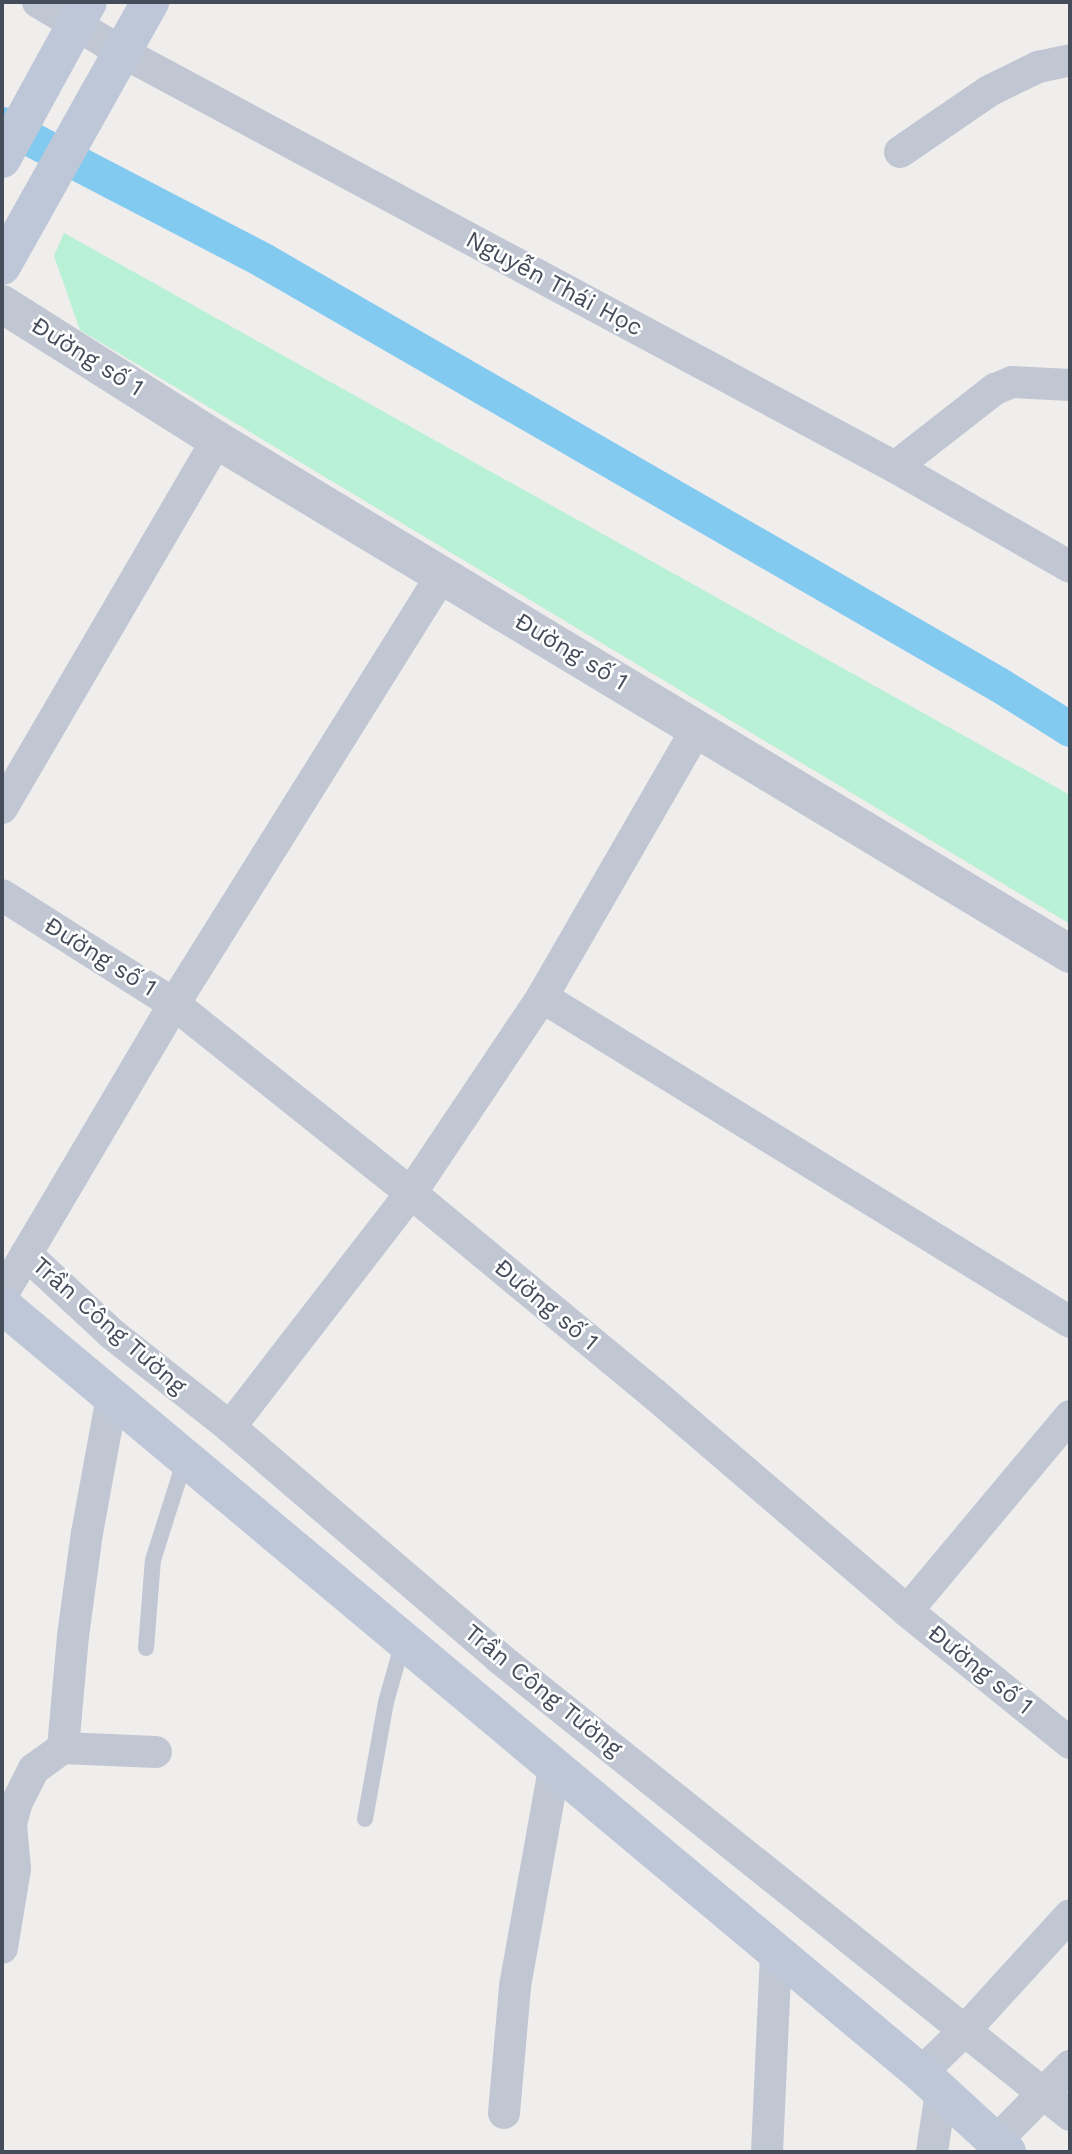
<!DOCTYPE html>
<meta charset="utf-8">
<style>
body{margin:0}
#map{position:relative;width:1072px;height:2154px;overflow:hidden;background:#f0eded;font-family:"Work Sans",sans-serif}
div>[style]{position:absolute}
.green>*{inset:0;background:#b8f1d6}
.canal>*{height:35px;margin:-17.5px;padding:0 17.5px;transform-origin:17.5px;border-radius:17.5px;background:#83caf0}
.service>*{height:16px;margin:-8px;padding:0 8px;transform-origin:8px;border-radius:8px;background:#c0c7d3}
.minor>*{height:32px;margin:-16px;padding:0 16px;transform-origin:16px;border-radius:16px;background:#c0c7d3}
.tertiary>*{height:38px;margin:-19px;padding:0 19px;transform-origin:19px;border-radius:19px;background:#c0c7d3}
.secondary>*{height:38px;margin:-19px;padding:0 19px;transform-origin:19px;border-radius:19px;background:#bec7d7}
span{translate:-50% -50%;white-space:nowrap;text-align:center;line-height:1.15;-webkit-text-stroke:5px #fff;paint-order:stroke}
.street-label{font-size:24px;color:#454d5b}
.frame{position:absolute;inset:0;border:4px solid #454d5b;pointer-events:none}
</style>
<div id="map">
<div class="green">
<div style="clip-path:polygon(64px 233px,1070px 795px,1070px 924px,80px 330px,54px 256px)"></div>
</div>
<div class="canal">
<div style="left:2px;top:124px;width:294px;rotate:27.5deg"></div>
<div style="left:263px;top:260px;width:849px;rotate:29.98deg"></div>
<div style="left:998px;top:684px;width:85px;rotate:32deg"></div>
</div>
<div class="service">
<div style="left:146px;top:1648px;width:88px;rotate:-85.5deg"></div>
<div style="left:153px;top:1560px;width:106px;rotate:-72.4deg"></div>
<div style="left:365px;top:1819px;width:119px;rotate:-79.8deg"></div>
<div style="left:386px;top:1702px;width:62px;rotate:-74.2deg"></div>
</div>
<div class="minor">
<div style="left:38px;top:2px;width:98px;rotate:30.8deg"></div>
<div style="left:122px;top:52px;width:877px;rotate:28.23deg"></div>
<div style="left:895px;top:467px;width:202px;rotate:29.7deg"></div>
<div style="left:900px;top:152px;width:108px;rotate:-34.4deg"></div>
<div style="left:989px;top:91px;width:55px;rotate:-26.1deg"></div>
<div style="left:1038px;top:67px;width:33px;rotate:-12deg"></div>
<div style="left:895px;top:467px;width:127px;rotate:-38deg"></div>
<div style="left:995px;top:389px;width:18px;rotate:-22deg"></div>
<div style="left:1012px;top:382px;width:58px;rotate:3deg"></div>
<div style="left:2px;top:808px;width:426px;rotate:-59.7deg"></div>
<div style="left:2px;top:895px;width:204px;rotate:32.4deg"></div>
<div style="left:174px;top:1004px;width:303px;rotate:38.6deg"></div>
<div style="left:411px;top:1193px;width:314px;rotate:39.6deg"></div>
<div style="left:653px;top:1393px;width:335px;rotate:40.6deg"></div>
<div style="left:907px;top:1611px;width:210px;rotate:39deg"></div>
<div style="left:542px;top:997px;width:620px;rotate:31.61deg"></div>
<div style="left:26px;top:1254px;width:117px;rotate:42.9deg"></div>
<div style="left:112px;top:1334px;width:150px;rotate:38.2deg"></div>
<div style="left:230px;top:1427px;width:353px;rotate:40.6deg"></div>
<div style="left:498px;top:1657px;width:733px;rotate:38.68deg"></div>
<div style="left:2px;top:1295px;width:338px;rotate:-59.4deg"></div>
<div style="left:174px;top:1004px;width:506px;rotate:-58.01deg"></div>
<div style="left:230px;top:1427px;width:296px;rotate:-52.3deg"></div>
<div style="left:411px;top:1193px;width:236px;rotate:-56.2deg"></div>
<div style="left:542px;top:997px;width:310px;rotate:-60deg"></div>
<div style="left:907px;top:1611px;width:254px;rotate:-50.1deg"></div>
<div style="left:63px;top:1748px;width:112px;rotate:-84.9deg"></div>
<div style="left:73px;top:1636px;width:104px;rotate:-82.3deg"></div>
<div style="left:87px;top:1533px;width:138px;rotate:-79.6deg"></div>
<div style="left:2px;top:1825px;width:9px;rotate:-6deg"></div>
<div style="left:11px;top:1824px;width:23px;rotate:-75deg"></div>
<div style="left:17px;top:1802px;width:37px;rotate:-63deg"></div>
<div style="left:34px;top:1769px;width:36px;rotate:-36deg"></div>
<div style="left:63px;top:1748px;width:93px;rotate:2.5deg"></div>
<div style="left:2px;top:1948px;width:80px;rotate:-80.7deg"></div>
<div style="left:15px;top:1869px;width:45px;rotate:-95.1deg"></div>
<div style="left:921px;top:2073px;width:63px;rotate:-44.4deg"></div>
<div style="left:966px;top:2029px;width:154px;rotate:-47.6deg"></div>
<div style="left:504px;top:2113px;width:127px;rotate:-85deg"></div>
<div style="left:515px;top:1986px;width:220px;rotate:-79.8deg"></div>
<div style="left:995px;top:2142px;width:107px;rotate:-45.4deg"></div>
<div style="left:767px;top:2152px;width:199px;rotate:-87.4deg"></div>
<div style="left:932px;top:2152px;width:61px;rotate:-81.5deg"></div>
</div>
<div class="tertiary">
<div style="left:2px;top:304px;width:254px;rotate:32.3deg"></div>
<div style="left:217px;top:440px;width:996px;rotate:31.07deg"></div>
</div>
<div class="secondary">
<div style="left:2px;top:159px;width:179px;rotate:-61.3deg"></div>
<div style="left:2px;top:266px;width:303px;rotate:-60.7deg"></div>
<div style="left:2px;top:1305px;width:1198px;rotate:39.89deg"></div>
<div style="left:921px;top:2073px;width:117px;rotate:42.6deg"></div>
</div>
<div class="street-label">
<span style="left:554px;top:284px;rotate:28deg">Nguyễn Thái Học</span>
<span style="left:87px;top:357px;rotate:32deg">Đường số 1</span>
<span style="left:571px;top:652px;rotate:31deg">Đường số 1</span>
<span style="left:100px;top:957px;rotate:32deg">Đường số 1</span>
<span style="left:546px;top:1305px;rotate:40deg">Đường số 1</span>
<span style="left:109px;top:1326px;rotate:41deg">Trần Công Tường</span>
<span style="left:980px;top:1670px;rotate:39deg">Đường số 1</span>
<span style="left:543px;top:1691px;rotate:39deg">Trần Công Tường</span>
</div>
<div class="frame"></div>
</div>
